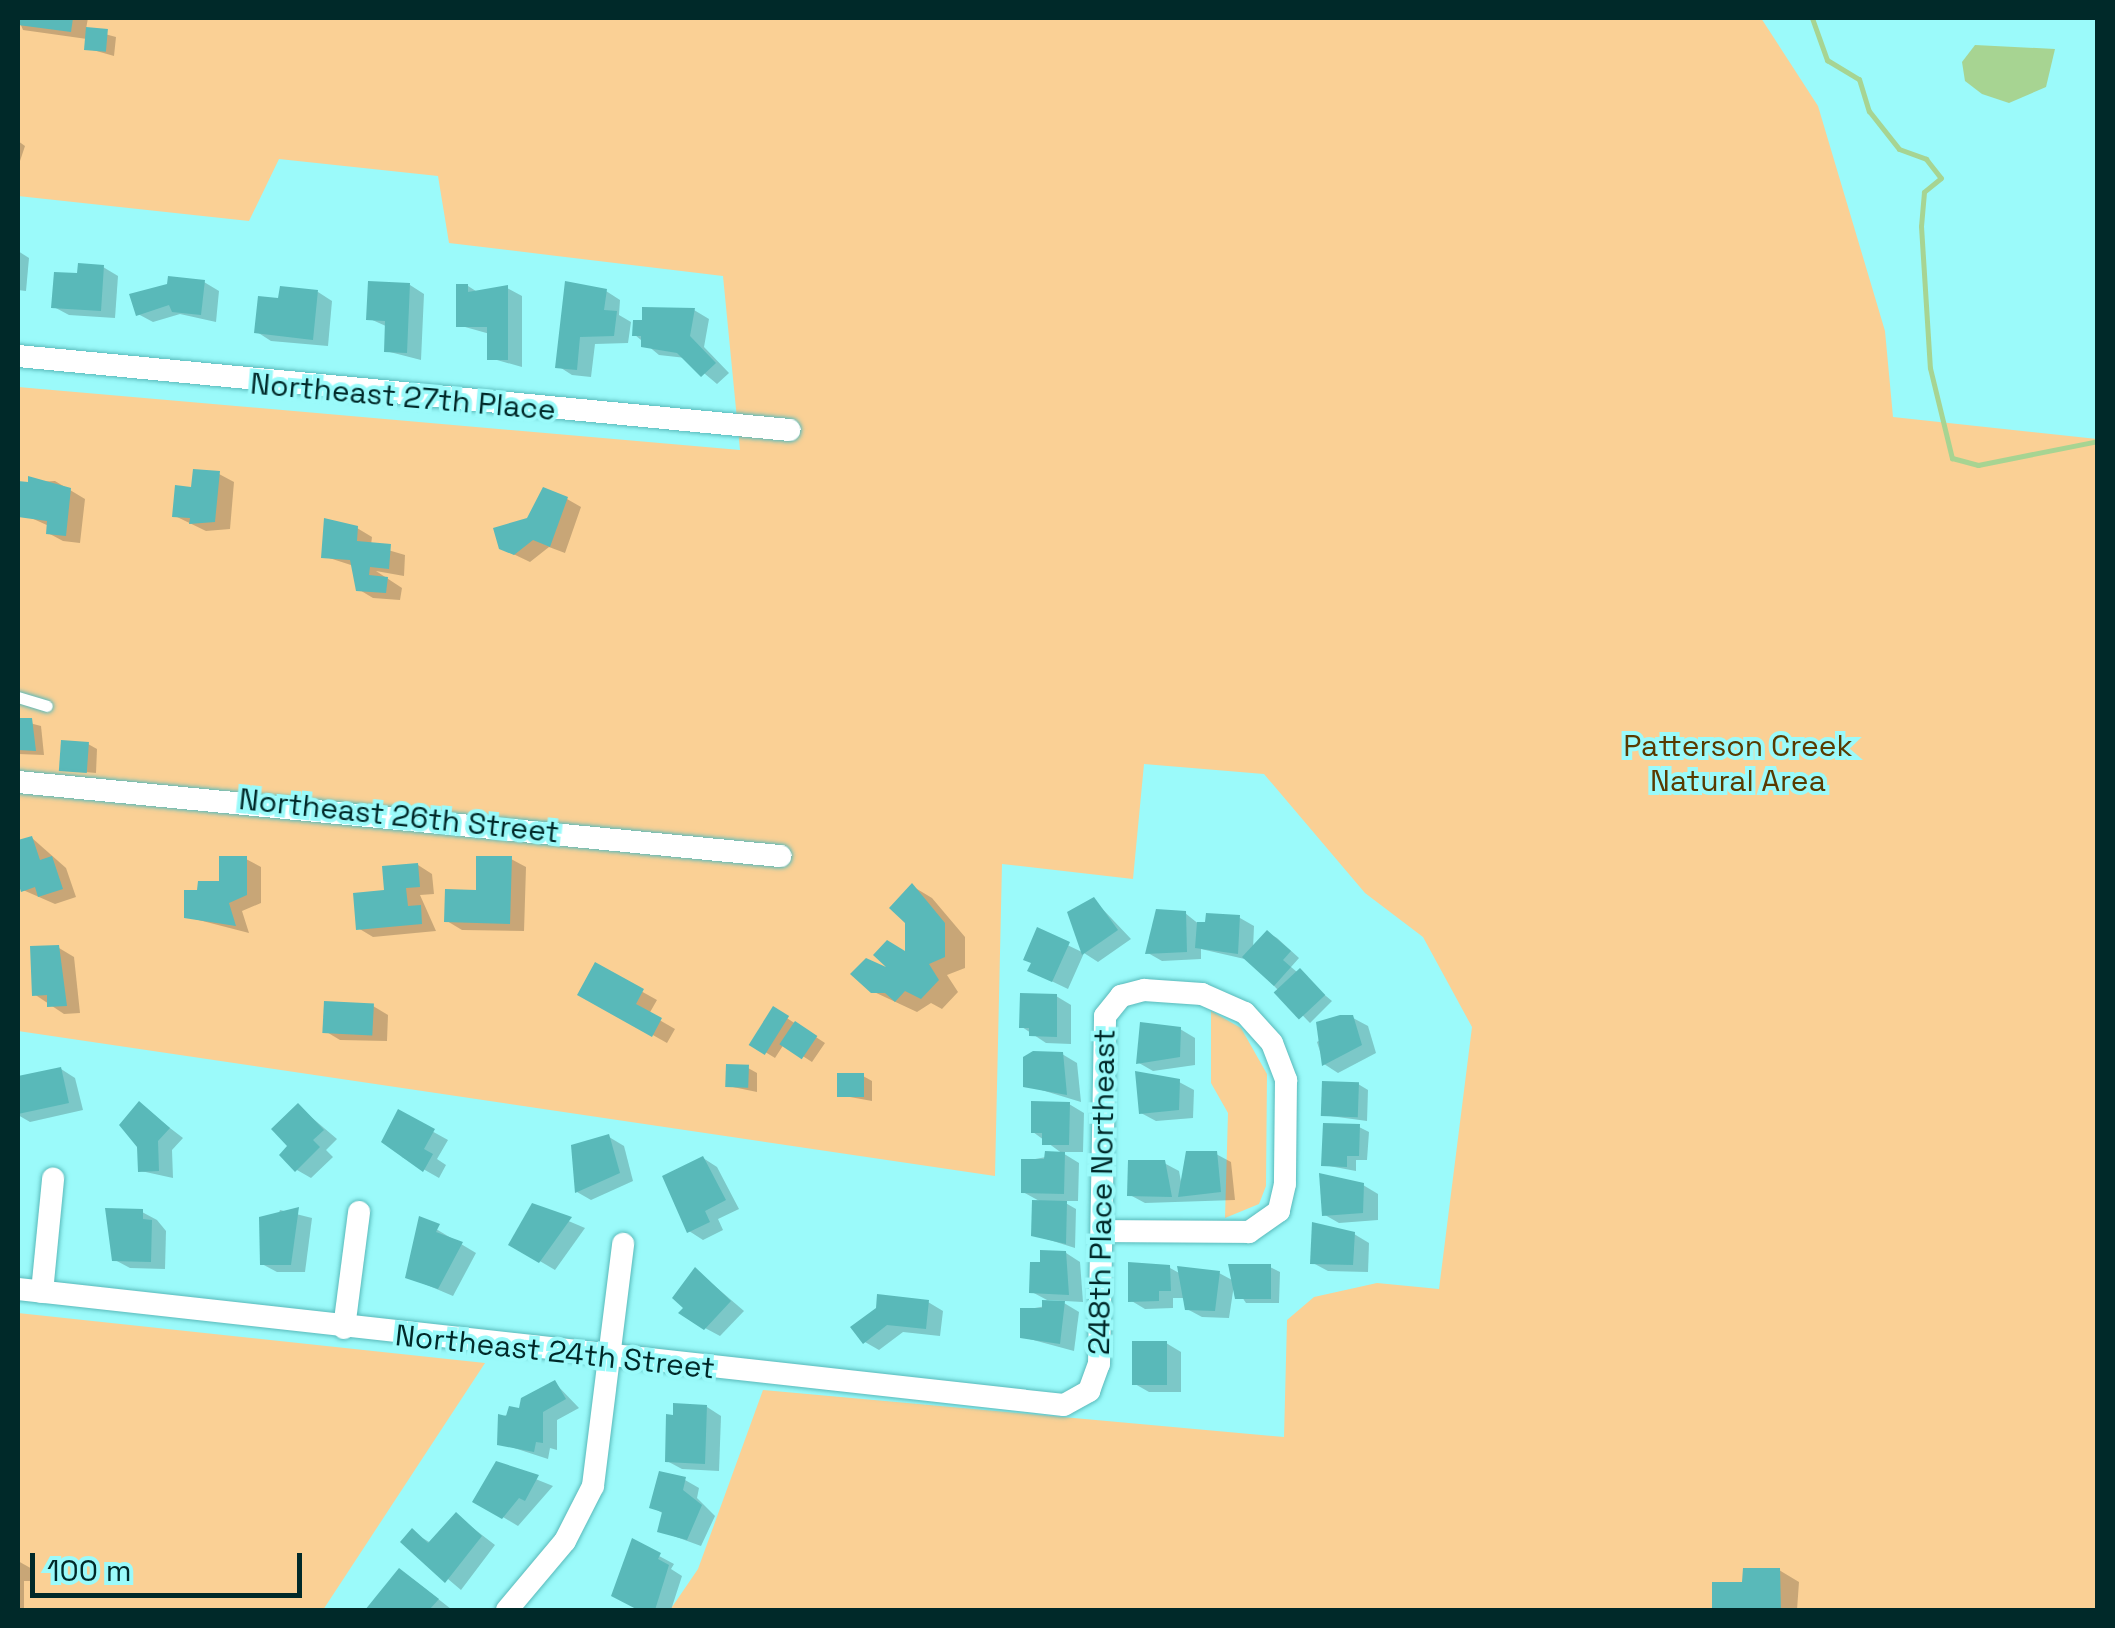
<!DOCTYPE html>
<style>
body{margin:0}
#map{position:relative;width:2115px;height:1628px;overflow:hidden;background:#9bfafa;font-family:"Space Grotesk",sans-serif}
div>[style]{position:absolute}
.green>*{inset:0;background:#fad095}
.water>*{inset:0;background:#a7d492}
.shadow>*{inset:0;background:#0003}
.stream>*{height:5px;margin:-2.5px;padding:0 2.5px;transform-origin:2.5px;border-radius:2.5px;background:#a7d492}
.building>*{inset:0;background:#59b9b9;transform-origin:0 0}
.roads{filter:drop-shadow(0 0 2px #59b9ba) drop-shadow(0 0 2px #59b9ba)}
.lane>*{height:11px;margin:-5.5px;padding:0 5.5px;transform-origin:5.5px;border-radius:5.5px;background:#fff}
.street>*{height:22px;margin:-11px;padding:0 11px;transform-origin:11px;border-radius:11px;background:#fff}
span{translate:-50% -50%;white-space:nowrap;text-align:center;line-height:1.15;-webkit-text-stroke:8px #9bfafa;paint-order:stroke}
.street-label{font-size:30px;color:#002929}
.park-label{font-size:30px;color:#593a00}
.frame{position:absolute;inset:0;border:20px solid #002929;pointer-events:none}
.scale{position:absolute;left:30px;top:1553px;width:272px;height:45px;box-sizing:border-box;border:5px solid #002929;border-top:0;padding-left:12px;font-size:30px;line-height:35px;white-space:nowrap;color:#002929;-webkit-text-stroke:8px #9bfafa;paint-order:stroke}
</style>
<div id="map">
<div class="green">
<div style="clip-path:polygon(18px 18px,1761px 18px,1818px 106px,1885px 331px,1893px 417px,2097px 439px,2097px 1610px,670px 1610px,698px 1569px,763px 1390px,1284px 1437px,1287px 1320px,1314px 1297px,1377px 1283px,1439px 1289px,1472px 1027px,1423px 937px,1365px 893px,1264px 774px,1144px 764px,1133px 879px,1002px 864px,995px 1176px,18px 1031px,18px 387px,740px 450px,723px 276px,449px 243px,438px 176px,279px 159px,249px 221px,18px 196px)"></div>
<div style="clip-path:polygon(1211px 1011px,1241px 1028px,1267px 1074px,1266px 1186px,1259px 1204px,1225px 1218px,1228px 1113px,1211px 1083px)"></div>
<div style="clip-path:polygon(18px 1313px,485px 1363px,323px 1610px,18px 1610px)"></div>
</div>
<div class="water">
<div style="clip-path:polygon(1975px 45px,2055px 49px,2046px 87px,2009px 103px,1982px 94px,1965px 81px,1962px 62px)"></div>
</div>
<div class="shadow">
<div style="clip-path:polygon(18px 18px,88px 18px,86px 29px,116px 37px,114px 56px,86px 48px,87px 39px,23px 30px)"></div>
<div style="clip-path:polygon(18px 141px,25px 146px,19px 164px,18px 164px)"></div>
<div style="clip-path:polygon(18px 251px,29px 258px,26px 291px,18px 290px)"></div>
<div style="clip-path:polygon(103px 267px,118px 276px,115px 318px,69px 315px,54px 307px)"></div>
<div style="clip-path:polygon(204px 282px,219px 291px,216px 322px,180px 314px,153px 322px,138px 314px)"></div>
<div style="clip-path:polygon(410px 285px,424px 294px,421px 360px,386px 351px,388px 327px,368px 318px)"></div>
<div style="clip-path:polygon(468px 286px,479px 293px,507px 288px,522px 296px,522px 367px,490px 358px,490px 334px,458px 325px)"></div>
<div style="clip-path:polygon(606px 291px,620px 300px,619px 315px,631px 322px,628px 343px,595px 344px,591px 377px,572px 375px,558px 366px)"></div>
<div style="clip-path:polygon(318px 292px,332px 301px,328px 346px,271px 341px,257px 332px)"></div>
<div style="clip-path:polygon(694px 310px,709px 319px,704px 347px,729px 373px,717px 384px,686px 358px,659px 355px,635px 335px,644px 322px)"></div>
<div style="clip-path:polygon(219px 474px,234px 482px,230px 529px,206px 531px,175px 516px,194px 490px)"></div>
<div style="clip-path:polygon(55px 481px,85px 499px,80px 543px,63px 541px,48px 533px,49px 526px,18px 512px,18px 483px)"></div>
<div style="clip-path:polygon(567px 499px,581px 507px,565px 553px,549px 547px,530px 562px,501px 548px,528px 520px)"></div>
<div style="clip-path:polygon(357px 528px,372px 537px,371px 545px,405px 555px,404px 576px,376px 571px,402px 588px,400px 600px,373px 598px,358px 589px,354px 566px,323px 556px)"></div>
<div style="clip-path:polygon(18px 720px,41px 726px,44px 755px,18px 754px)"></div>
<div style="clip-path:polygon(88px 744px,97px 749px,96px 773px,62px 770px)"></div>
<div style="clip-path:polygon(32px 838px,66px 868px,76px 897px,55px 904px,23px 890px,18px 843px)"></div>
<div style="clip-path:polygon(246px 859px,261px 867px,261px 903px,242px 911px,249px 933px,187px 917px,200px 892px,221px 883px)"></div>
<div style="clip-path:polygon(511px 859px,526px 867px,524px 931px,462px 930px,447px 921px)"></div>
<div style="clip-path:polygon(418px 865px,432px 874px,434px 894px,420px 895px,436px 931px,373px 937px,358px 928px)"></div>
<div style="clip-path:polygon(912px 886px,932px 898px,965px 937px,965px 968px,947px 975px,958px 992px,942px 1009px,931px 1003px,917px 1012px,872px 991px,896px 974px,908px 954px)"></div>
<div style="clip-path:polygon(1094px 900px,1131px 939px,1098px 962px,1084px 953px,1068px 989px,1045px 978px,1038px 931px,1084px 953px)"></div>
<div style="clip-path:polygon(1185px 913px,1200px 925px,1240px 918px,1254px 926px,1253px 949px,1268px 933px,1277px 938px,1299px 958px,1291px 967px,1332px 1001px,1310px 1023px,1249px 960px,1201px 949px,1201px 959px,1162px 961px,1148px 953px)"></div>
<div style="clip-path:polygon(59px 948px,74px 957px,80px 1013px,64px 1014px,34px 994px)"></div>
<div style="clip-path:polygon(596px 966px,657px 1000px,649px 1014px,675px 1029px,667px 1043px,580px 994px)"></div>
<div style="clip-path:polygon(1056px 996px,1071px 1005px,1071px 1044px,1046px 1043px,1022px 1027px)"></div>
<div style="clip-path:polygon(373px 1006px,388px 1015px,387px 1041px,340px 1040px,325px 1031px)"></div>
<div style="clip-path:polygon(773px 1009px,825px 1043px,812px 1062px,784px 1044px,775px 1058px,752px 1044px)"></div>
<div style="clip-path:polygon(1353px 1018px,1368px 1026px,1376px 1053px,1338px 1073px,1324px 1064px,1317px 1042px)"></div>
<div style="clip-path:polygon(1180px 1029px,1195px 1038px,1195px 1065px,1153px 1071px,1139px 1063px)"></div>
<div style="clip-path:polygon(1062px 1054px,1077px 1063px,1081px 1102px,1025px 1085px)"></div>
<div style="clip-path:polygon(748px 1068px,757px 1073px,757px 1092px,728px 1086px)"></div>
<div style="clip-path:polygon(61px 1069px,75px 1078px,83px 1110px,30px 1122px,18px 1115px,18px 1079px)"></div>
<div style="clip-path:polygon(863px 1076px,872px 1081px,872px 1101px,839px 1095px)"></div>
<div style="clip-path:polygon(1179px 1082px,1194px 1090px,1193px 1118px,1156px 1121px,1141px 1113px)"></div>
<div style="clip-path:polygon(1358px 1084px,1368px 1090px,1367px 1121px,1323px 1115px)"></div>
<div style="clip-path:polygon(1069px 1104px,1084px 1113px,1083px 1152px,1061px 1152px,1079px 1163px,1078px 1201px,1062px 1201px,1076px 1209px,1075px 1248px,1034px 1235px,1043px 1203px,1023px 1192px,1024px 1161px,1063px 1154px,1033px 1132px)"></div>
<div style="clip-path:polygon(140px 1105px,183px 1138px,172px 1150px,173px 1178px,141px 1171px)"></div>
<div style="clip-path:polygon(298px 1106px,337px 1139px,326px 1150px,333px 1157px,311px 1178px,297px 1170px,291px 1146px)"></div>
<div style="clip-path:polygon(399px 1113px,448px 1140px,437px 1159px,446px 1165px,439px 1178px,402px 1157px)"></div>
<div style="clip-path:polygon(1359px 1127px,1369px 1132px,1367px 1160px,1356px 1160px,1356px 1171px,1324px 1165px)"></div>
<div style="clip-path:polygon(609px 1137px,624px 1146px,633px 1181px,591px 1200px,577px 1192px)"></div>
<div style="clip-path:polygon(1216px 1154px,1231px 1162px,1235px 1200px,1145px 1203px,1130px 1195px,1164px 1163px,1179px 1171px,1182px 1187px)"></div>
<div style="clip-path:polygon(703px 1158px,717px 1167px,739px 1209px,718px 1219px,723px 1230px,703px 1240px,689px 1231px)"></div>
<div style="clip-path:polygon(1363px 1185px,1378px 1194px,1378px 1220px,1339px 1223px,1325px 1215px)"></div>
<div style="clip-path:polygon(533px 1206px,585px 1228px,555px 1270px,511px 1244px)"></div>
<div style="clip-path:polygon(108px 1210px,142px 1212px,157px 1220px,166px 1231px,165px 1269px,130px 1268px,115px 1260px)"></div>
<div style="clip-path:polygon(280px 1210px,312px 1218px,305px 1272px,277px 1272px,262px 1264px)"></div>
<div style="clip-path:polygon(421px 1220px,476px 1253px,453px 1296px,408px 1277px)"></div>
<div style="clip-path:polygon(1354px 1234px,1369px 1243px,1368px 1272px,1328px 1271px,1313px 1263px)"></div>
<div style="clip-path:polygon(1066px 1253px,1080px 1262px,1083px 1302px,1047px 1300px,1032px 1292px,1043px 1265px)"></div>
<div style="clip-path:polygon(1270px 1267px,1280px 1272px,1279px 1303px,1246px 1303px,1234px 1285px,1229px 1318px,1202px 1317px,1187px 1309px,1185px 1298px,1173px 1298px,1173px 1308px,1145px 1309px,1130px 1300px,1170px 1268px,1181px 1274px,1219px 1273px,1234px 1281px)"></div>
<div style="clip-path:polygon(696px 1270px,744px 1311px,720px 1336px,705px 1328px)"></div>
<div style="clip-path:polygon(928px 1302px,943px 1311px,940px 1336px,903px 1332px,879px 1350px,865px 1342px,878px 1309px)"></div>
<div style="clip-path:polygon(1064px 1303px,1079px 1312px,1074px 1351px,1022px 1337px,1023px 1310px)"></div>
<div style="clip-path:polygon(1166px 1343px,1181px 1352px,1181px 1392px,1149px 1392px,1135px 1384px)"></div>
<div style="clip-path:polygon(555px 1383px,579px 1408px,557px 1420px,557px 1450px,550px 1448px,548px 1459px,499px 1443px,500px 1417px,521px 1411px)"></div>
<div style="clip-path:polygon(707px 1407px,721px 1416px,719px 1471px,682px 1469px,667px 1461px)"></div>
<div style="clip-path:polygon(498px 1464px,553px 1486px,518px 1526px,476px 1501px)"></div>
<div style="clip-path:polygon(685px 1480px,699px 1488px,697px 1498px,715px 1516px,701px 1546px,660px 1531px,664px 1514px,652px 1507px)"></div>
<div style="clip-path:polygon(456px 1515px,495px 1545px,461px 1590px,403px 1541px,412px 1532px,431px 1543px)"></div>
<div style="clip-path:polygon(633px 1542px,674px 1564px,671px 1569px,682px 1576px,671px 1610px,642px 1610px,614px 1595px)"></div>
<div style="clip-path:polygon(18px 1561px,34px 1570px,34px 1581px,24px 1581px,24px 1610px,18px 1610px)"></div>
<div style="clip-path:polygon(1779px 1570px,1799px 1582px,1797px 1610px,1715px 1610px,1715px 1584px,1744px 1584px)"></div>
<div style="clip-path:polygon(400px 1571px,414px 1580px,451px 1609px,369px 1610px)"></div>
</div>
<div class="stream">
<div style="left:1812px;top:18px;width:45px;rotate:70.3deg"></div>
<div style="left:1827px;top:60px;width:37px;rotate:31deg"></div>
<div style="left:1859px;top:79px;width:34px;rotate:73deg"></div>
<div style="left:1869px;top:111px;width:48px;rotate:51.7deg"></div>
<div style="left:1899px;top:149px;width:29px;rotate:20deg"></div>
<div style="left:1926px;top:159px;width:24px;rotate:52deg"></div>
<div style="left:1941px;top:178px;width:22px;rotate:141deg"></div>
<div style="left:1924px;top:192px;width:34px;rotate:95deg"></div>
<div style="left:1921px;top:226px;width:142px;rotate:86.4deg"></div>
<div style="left:1930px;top:368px;width:93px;rotate:76.3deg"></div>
<div style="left:1952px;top:458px;width:27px;rotate:15deg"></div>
<div style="left:1978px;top:465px;width:122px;rotate:-11.3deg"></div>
</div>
<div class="building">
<div style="clip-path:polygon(18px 18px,73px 18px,71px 32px,18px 25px)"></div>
<div style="left:86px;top:27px;width:22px;height:23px;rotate:5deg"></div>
<div style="clip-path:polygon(78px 263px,104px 265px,101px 311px,51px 308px,54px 272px,77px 273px)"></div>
<div style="clip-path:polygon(168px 276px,205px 280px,201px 315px,172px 312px,169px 305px,136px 316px,129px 294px,167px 284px)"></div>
<div style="clip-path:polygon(368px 281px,410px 283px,407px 353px,384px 352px,385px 321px,366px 320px)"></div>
<div style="clip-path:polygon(565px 281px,607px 289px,604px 310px,617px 311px,614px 336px,580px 337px,577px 370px,555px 368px)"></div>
<div style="clip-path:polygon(456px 284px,468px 284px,468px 292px,508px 285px,508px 360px,487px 360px,487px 327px,456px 327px)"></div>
<div style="clip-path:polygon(280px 286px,318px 290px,313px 340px,254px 333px,258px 296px,278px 298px)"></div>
<div style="clip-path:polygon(642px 307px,695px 308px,690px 336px,716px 363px,701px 377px,677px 353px,641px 347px,641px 336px,632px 336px,633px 320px,642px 320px)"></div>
<div style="clip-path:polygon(193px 469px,220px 471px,215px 522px,189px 524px,190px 518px,172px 517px,175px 485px,191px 487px)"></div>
<div style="clip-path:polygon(28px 476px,71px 488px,66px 536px,46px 534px,47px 521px,18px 517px,18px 481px,28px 482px)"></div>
<div style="clip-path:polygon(543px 487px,568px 497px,550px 547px,533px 540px,514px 555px,499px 549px,493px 528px,527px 518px)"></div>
<div style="clip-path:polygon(324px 518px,358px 526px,357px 541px,391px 544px,389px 569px,370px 567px,369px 575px,388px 577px,386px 593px,356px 591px,350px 560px,321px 558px)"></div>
<div style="clip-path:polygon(18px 718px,32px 718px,36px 751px,18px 750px)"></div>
<div style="left:61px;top:740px;width:28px;height:31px;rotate:4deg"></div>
<div style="clip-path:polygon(32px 836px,40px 860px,52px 856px,63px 889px,38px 897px,35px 887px,21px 892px,18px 882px,18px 840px)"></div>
<div style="clip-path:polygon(219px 856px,247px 856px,247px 895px,229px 903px,236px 926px,184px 918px,184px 890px,197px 890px,198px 881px,219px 881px)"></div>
<div style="clip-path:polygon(476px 856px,512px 856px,510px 924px,444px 922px,445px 889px,476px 890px)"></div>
<div style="clip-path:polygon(418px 863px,420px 887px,406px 888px,408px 906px,421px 905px,422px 924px,356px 930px,353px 893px,384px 890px,382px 866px)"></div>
<div style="clip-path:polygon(912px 883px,945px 923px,945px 957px,929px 964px,939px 980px,921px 999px,905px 991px,895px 1002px,885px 993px,871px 993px,850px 974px,866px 958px,886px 967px,873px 955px,887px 940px,905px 951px,905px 923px,889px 908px)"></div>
<div style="clip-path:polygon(1094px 897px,1118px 930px,1082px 955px,1067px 912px)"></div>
<div style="clip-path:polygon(1156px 909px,1186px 911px,1187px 952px,1145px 954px)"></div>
<div style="clip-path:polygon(1206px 913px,1240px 915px,1238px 954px,1195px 948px,1197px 922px,1205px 922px)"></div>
<div style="clip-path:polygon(1037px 927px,1070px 942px,1052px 982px,1027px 971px,1031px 963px,1023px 960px)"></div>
<div style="clip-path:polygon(1267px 930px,1291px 951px,1283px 960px,1291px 967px,1274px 986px,1242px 957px)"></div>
<div style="clip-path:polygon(59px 945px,67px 1006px,47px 1007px,47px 995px,32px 996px,30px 946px)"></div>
<div style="clip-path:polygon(595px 962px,644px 989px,636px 1004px,662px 1018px,652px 1037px,577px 995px)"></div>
<div style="left:1300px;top:968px;width:37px;height:36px;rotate:47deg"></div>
<div style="clip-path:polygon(1020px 993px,1057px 994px,1057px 1037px,1029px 1036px,1029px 1028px,1019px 1028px)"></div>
<div style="left:324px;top:1001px;width:50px;height:32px;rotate:3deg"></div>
<div style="left:773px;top:1006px;width:19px;height:46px;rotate:32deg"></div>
<div style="clip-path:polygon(1340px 1015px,1353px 1015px,1362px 1045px,1322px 1066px,1316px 1022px)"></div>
<div style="left:795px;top:1021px;width:27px;height:28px;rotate:34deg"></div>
<div style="clip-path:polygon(1140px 1022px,1181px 1027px,1180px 1057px,1136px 1064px)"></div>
<div style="clip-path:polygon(1033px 1051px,1063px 1052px,1067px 1095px,1023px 1087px,1023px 1057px)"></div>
<div style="left:726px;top:1064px;width:23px;height:23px;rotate:2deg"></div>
<div style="clip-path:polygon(61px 1067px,69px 1103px,18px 1114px,18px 1076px)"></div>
<div style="clip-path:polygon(1135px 1071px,1180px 1079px,1179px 1110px,1139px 1114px)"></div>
<div style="left:837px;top:1073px;width:27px;height:24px"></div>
<div style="left:1322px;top:1081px;width:37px;height:35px;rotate:2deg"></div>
<div style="clip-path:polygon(139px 1101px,170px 1128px,158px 1141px,159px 1171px,138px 1172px,137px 1147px,119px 1125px)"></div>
<div style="clip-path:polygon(1031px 1101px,1070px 1102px,1069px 1145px,1042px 1145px,1042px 1133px,1031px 1133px)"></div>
<div style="clip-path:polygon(298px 1103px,324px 1130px,313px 1140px,320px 1147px,295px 1172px,279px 1155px,287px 1146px,271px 1129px)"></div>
<div style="clip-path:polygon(398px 1109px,435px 1129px,424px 1149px,433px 1154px,423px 1172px,381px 1142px)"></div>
<div style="clip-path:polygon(1323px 1123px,1360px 1124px,1359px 1156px,1347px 1156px,1347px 1167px,1321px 1166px)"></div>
<div style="clip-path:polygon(609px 1134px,620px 1173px,575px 1193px,571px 1145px)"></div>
<div style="clip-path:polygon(1045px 1151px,1065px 1152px,1064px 1194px,1021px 1193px,1021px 1159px,1044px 1159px)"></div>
<div style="clip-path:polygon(1186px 1151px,1217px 1151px,1221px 1192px,1178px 1197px)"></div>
<div style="clip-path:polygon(703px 1156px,726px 1200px,705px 1211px,710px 1222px,687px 1233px,662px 1176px)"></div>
<div style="clip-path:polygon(1128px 1160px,1165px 1160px,1172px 1197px,1127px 1196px)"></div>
<div style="clip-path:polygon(1319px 1173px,1364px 1183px,1363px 1213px,1322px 1216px)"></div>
<div style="clip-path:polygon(1032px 1200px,1067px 1201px,1066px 1244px,1031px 1236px)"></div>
<div style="clip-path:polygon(532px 1203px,572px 1217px,539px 1263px,508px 1245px)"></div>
<div style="clip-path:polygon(299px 1207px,291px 1265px,260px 1265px,259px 1217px)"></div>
<div style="clip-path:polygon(105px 1208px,143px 1209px,143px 1219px,152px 1220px,151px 1262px,112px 1261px)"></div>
<div style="clip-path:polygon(419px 1216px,440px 1224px,436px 1232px,463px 1242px,438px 1289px,405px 1278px)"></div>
<div style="clip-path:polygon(1312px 1222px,1355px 1232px,1353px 1265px,1310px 1264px)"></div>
<div style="clip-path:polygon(1040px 1250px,1066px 1251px,1069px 1295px,1029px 1293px,1030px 1262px,1040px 1262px)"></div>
<div style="clip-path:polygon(1128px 1262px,1170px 1265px,1171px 1291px,1159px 1291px,1159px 1301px,1128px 1302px)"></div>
<div style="clip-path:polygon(1228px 1264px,1271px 1264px,1271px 1299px,1235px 1299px)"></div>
<div style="clip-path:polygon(1177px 1266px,1220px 1271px,1215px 1311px,1185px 1310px)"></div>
<div style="clip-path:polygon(695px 1267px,731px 1301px,704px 1330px,678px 1313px,683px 1308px,672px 1298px)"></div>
<div style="clip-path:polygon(877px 1294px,929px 1300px,926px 1329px,887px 1325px,863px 1344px,850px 1327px,876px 1308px)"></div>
<div style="clip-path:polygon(1042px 1300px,1065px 1301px,1060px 1344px,1020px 1338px,1020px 1308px,1042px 1308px)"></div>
<div style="left:1132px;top:1341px;width:35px;height:44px"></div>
<div style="clip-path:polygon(555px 1380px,566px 1399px,543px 1412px,543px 1443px,536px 1442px,534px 1452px,497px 1445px,498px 1414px,506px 1416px,509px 1406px,519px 1408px,521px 1398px)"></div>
<div style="clip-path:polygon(673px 1403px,707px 1405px,705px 1464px,665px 1462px,666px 1414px,673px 1415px)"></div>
<div style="clip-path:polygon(496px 1461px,539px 1475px,525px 1501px,519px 1498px,502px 1519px,472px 1502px)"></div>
<div style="clip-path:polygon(659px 1471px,686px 1477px,683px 1490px,702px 1505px,687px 1540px,657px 1532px,662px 1512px,649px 1508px)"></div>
<div style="clip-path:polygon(456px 1512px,482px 1536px,445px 1583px,400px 1542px,412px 1528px,428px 1543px)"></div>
<div style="clip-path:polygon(632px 1538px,661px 1553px,658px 1559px,669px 1565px,655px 1610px,638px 1610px,611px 1596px)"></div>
<div style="clip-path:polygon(399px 1568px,439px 1599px,429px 1610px,365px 1610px)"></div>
<div style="clip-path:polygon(1743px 1568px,1780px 1568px,1781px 1610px,1712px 1610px,1712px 1582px,1742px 1582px)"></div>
</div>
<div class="roads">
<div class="lane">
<div style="left:18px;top:697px;width:30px;rotate:17deg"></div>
</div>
<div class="street">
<div style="left:18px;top:356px;width:775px;rotate:5.48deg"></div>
<div style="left:18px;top:782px;width:766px;rotate:5.55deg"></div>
<div style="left:18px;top:1289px;width:1052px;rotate:6.33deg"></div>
<div style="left:1064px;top:1405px;width:29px;rotate:-29deg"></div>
<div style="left:1089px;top:1391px;width:29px;rotate:-70deg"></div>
<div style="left:1099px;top:1364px;width:348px;rotate:-89deg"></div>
<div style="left:1105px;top:1016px;width:26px;rotate:-51deg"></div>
<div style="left:1121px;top:996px;width:24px;rotate:-15deg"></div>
<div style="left:1144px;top:990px;width:58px;rotate:3.9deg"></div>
<div style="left:1202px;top:994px;width:47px;rotate:23.8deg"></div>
<div style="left:1245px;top:1013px;width:40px;rotate:48deg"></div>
<div style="left:1272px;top:1043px;width:40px;rotate:69deg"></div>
<div style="left:1286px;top:1080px;width:104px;rotate:90.6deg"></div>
<div style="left:1285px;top:1184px;width:28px;rotate:103deg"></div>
<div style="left:1279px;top:1211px;width:37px;rotate:145deg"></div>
<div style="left:1249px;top:1232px;width:146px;rotate:-179.6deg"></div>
<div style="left:42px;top:1292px;width:114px;rotate:-84.4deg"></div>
<div style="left:344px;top:1328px;width:117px;rotate:-82.6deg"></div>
<div style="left:507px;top:1610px;width:90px;rotate:-50deg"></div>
<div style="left:565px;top:1541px;width:62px;rotate:-63deg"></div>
<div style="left:593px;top:1486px;width:244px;rotate:-82.9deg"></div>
</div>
</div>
<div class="street-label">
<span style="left:403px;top:397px;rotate:5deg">Northeast 27th Place</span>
<span style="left:399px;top:816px;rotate:6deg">Northeast 26th Street</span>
<span style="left:1102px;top:1192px;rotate:-89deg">248th Place Northeast</span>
<span style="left:555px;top:1352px;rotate:6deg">Northeast 24th Street</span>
</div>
<div class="park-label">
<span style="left:1738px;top:763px">Patterson Creek<br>Natural Area</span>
</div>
<div class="frame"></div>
<div class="scale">100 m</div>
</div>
